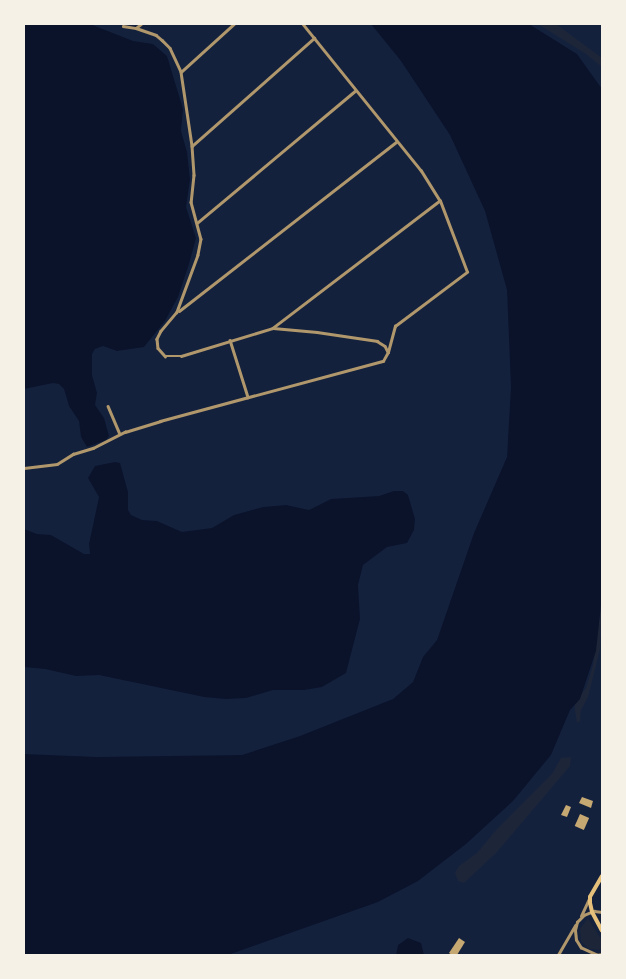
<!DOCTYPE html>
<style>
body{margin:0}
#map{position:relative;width:626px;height:979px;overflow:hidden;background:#14213d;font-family:Montserrat,sans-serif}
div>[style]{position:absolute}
.green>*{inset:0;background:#1d2539}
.water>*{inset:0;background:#0b132b}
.building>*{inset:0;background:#c6a872;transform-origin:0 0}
.minor>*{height:2.5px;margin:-1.25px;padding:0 1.25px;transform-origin:1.25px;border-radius:1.25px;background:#b1986c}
.trunk>*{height:4px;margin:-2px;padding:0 2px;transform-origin:2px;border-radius:2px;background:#e5c07b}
span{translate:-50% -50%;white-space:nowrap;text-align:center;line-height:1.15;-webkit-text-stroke:4.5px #f6f1e7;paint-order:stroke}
.frame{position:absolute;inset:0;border:25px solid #f6f1e7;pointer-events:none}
</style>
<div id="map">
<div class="green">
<div style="clip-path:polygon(538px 24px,556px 24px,602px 58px,602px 67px,586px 54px)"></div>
<div style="clip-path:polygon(602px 597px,600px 649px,588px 697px,581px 710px,580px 721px,577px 723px,574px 703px,586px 688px,593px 665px)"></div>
<div style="clip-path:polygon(571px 757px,570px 766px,497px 852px,464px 883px,458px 881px,455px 873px,459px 866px,477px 853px,497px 829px,552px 774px,561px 758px)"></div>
<div style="clip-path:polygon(588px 918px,602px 941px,602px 950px,589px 949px,581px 941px,580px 929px)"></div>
</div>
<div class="water">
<div style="clip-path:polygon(24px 24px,90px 24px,133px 41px,153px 44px,167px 56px,183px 109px,181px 131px,187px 152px,190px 179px,186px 207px,196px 238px,189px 264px,178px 297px,165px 321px,144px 347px,117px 351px,103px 346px,95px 349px,92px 354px,92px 375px,97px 393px,95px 405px,104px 418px,109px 436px,106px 440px,87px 447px,81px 437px,79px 421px,69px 406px,64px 389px,59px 384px,53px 383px,24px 389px)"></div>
<div style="clip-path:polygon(371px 24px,529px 24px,577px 54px,602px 89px,602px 596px,596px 651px,580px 699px,570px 710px,551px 755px,513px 801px,466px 844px,418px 881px,378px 902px,228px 955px,24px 955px,24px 754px,97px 757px,242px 755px,300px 736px,393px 699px,413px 682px,423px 657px,437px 640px,474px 533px,507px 457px,511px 387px,507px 290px,485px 211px,450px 135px,401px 61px)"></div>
<div style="clip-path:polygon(115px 462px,120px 463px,128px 492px,128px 510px,131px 515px,142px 520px,157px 521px,182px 532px,212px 528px,234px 515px,263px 507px,286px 505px,309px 510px,331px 499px,379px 496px,394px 491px,403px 491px,408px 495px,415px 519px,414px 530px,407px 543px,387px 547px,363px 565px,358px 585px,360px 619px,346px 673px,322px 687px,304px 690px,273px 690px,246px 698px,226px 699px,204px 697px,99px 675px,76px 676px,45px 669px,24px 667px,24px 529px,37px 534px,51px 535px,84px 554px,90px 554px,89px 544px,99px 497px,88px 478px,95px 466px)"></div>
<div style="clip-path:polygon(408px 938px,421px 943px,424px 955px,396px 955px,398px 945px)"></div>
</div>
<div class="building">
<div style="clip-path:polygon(582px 797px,593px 801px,591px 808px,579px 803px)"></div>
<div style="clip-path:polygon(566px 805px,571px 807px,567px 817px,561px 815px)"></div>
<div style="left:580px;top:814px;width:10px;height:13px;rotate:24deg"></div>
<div style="clip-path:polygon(459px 938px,465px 942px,457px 955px,452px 955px,449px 953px)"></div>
</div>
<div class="minor">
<div style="left:303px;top:24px;width:188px;rotate:51.1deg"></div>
<div style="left:421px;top:170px;width:36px;rotate:58deg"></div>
<div style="left:123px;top:26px;width:13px;rotate:9deg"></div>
<div style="left:136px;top:28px;width:6px;rotate:-39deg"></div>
<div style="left:136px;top:28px;width:21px;rotate:19deg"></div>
<div style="left:156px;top:35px;width:8px;rotate:40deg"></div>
<div style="left:162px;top:40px;width:11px;rotate:45deg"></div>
<div style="left:170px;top:48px;width:26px;rotate:65deg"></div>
<div style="left:181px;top:72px;width:75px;rotate:81.5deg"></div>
<div style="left:192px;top:146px;width:29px;rotate:86deg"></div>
<div style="left:194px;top:175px;width:27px;rotate:96deg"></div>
<div style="left:191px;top:202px;width:38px;rotate:75deg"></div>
<div style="left:201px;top:239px;width:16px;rotate:101deg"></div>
<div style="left:198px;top:255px;width:61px;rotate:110.2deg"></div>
<div style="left:177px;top:312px;width:25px;rotate:130deg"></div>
<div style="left:161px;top:331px;width:9px;rotate:117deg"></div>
<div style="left:157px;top:339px;width:9px;rotate:84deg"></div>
<div style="left:158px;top:348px;width:11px;rotate:49deg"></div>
<div style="left:165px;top:356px;width:16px"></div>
<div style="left:181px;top:356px;width:96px;rotate:-16.9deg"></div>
<div style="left:181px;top:72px;width:72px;rotate:-42.2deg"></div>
<div style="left:192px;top:146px;width:163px;rotate:-41.5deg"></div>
<div style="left:197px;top:223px;width:206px;rotate:-39.9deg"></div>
<div style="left:179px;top:311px;width:275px;rotate:-37.9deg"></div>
<div style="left:230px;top:340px;width:60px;rotate:72.5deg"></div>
<div style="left:108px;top:406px;width:30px;rotate:67deg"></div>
<div style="left:24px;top:468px;width:33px;rotate:-7deg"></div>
<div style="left:57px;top:464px;width:19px;rotate:-32deg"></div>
<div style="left:73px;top:454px;width:21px;rotate:-17deg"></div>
<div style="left:93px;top:448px;width:36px;rotate:-27deg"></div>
<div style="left:125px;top:432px;width:37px;rotate:-17deg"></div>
<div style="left:160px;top:421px;width:231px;rotate:-15.1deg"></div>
<div style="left:383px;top:361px;width:10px;rotate:-61deg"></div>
<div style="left:388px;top:352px;width:27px;rotate:-75deg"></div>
<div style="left:395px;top:326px;width:90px;rotate:-36.9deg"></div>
<div style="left:467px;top:272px;width:76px;rotate:-110.8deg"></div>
<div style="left:440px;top:201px;width:210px;rotate:142.7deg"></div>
<div style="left:273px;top:328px;width:44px;rotate:5.2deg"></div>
<div style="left:317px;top:332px;width:61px;rotate:8.5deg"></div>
<div style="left:377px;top:341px;width:9px;rotate:32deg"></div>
<div style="left:385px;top:346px;width:7px;rotate:63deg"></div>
<div style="left:581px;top:916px;width:19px;rotate:-65deg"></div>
<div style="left:558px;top:955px;width:34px;rotate:-60deg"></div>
<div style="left:596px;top:955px;width:6px;rotate:-9deg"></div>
<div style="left:597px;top:955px;width:17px;rotate:-156deg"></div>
<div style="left:581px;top:948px;width:9px;rotate:-122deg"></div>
<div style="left:576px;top:940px;width:10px;rotate:-96deg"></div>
<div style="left:575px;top:930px;width:8px;rotate:-76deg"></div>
<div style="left:577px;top:922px;width:10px;rotate:-45deg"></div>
<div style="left:584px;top:915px;width:11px;rotate:-22deg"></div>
<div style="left:594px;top:911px;width:8px;rotate:7deg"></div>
</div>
<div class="trunk">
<div style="left:602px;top:876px;width:24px;rotate:120deg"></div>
<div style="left:590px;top:897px;width:6px;rotate:90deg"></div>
<div style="left:590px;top:903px;width:9px;rotate:77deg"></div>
<div style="left:592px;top:912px;width:21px;rotate:62deg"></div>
</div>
<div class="frame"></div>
</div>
